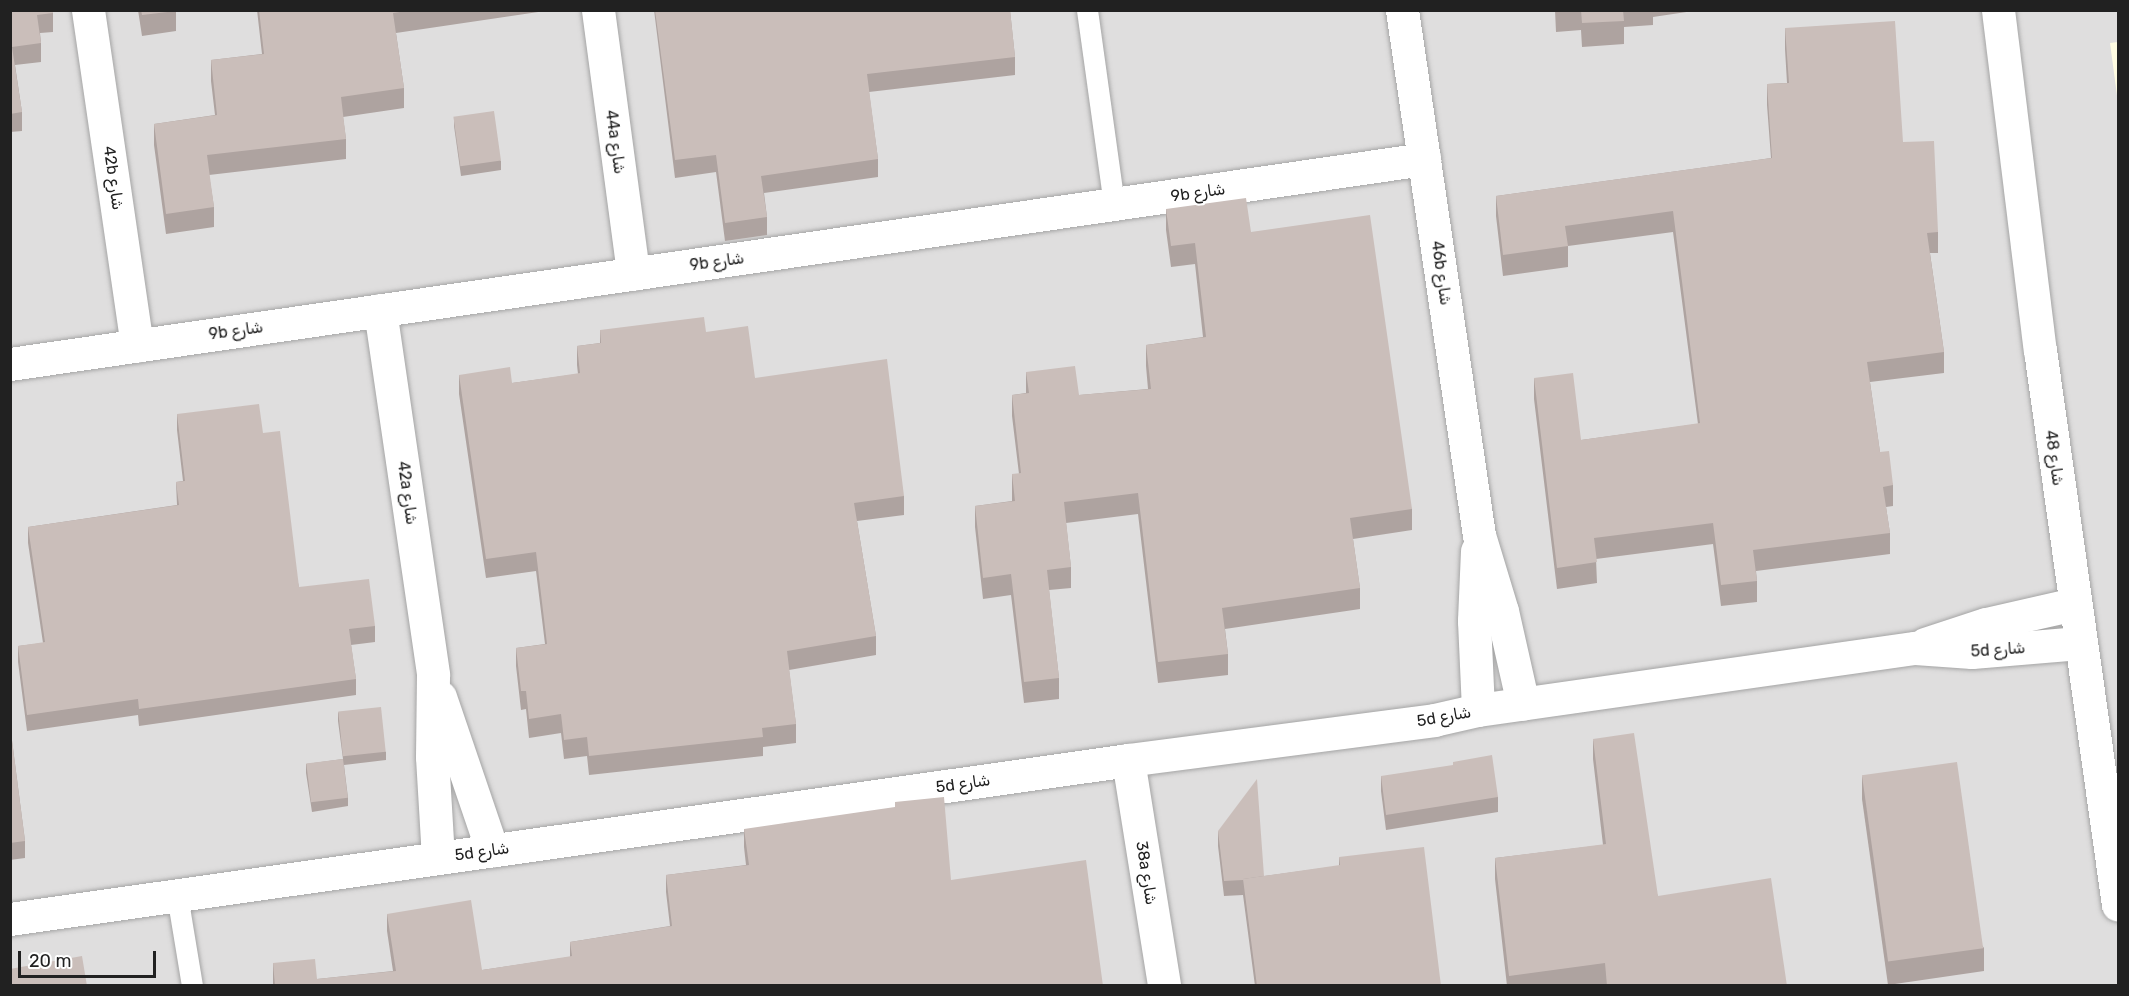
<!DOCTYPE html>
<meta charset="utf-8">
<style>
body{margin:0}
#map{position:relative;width:2129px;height:996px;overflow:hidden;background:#f1ede7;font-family:Rubik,"Noto Naskh Arabic",sans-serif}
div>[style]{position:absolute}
.residential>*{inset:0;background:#dfdede;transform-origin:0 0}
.education>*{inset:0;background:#fffce2}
.roads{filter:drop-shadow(0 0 2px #a5a5a5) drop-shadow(0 0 2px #a5a5a5)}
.lane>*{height:21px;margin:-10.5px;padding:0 10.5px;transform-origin:10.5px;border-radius:10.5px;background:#fff}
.street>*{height:33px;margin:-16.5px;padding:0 16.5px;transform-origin:16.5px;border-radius:16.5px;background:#fff}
.wall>*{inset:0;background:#aea3a0}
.building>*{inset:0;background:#cabeba;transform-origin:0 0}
span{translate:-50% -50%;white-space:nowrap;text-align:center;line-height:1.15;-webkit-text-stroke:4.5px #fff;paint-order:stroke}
.street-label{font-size:16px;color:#212121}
.frame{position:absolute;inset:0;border:12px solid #212121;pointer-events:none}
.scale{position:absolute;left:18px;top:951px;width:138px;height:27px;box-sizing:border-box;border:3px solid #212121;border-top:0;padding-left:8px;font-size:18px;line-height:21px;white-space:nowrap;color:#212121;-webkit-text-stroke:4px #fff;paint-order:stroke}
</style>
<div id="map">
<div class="residential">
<div style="left:11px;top:11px;width:2107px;height:974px"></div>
</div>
<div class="education">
<div style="clip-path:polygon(2118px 42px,2118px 103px,2110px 43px)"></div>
</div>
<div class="roads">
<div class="lane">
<div style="left:1087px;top:10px;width:196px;rotate:82.1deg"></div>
<div style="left:177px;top:895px;width:92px;rotate:80.6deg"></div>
</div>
<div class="street">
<div style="left:88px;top:10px;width:339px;rotate:81.7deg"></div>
<div style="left:598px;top:10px;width:266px;rotate:82.4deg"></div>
<div style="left:1402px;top:10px;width:531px;rotate:81.66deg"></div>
<div style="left:1479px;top:535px;width:79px;rotate:73.2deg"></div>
<div style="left:1502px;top:611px;width:95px;rotate:77.3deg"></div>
<div style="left:1998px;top:10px;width:343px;rotate:83deg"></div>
<div style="left:2040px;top:350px;width:560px;rotate:82deg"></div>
<div style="left:380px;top:310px;width:369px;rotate:81.7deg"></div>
<div style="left:433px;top:675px;width:82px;rotate:90.7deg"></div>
<div style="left:432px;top:757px;width:101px;rotate:86.6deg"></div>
<div style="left:10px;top:364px;width:1429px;rotate:-8.25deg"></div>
<div style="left:1477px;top:551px;width:70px;rotate:92.5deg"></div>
<div style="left:1474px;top:621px;width:89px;rotate:87.4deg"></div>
<div style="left:1925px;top:644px;width:64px;rotate:-18.2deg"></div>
<div style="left:1986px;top:624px;width:90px;rotate:-12.8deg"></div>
<div style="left:440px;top:697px;width:162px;rotate:71.2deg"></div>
<div style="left:1128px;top:760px;width:229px;rotate:80.9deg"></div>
<div style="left:10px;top:919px;width:1129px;rotate:-8.09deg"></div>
<div style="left:1128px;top:760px;width:309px;rotate:-7.4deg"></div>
<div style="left:1434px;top:720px;width:45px;rotate:-12.8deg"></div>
<div style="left:1478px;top:710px;width:441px;rotate:-8.1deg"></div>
<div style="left:1915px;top:648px;width:57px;rotate:4deg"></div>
<div style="left:1972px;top:652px;width:108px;rotate:-4.8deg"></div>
</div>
</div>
<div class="wall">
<div style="clip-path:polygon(10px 10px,53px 13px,53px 32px,40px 33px,41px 43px,41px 62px,15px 65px,22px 112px,22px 131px,10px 132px)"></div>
<div style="clip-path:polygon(138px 10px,176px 10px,176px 31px,142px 36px)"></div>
<div style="clip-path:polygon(257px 10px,545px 10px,545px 11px,396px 33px,404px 88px,404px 108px,343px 117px,346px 139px,346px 159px,209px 175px,214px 207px,214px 227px,166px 234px,154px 145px,154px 124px,215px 115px,211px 81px,211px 60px,262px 54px)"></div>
<div style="clip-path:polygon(654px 10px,1010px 10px,1015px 57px,1015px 75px,869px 92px,878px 159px,878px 177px,764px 193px,767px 217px,767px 235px,725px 241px,716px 172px,675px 178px)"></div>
<div style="clip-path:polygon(1555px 10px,1700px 10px,1653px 17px,1653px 25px,1624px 27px,1624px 44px,1582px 47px,1581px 30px,1556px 32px)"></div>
<div style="clip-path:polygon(1785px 28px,1903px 142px,1938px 232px,1938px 253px,1930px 253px,1944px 352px,1944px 373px,1870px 382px,1880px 452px,1893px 485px,1893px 506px,1886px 507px,1890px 533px,1890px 554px,1756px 571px,1757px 581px,1757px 602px,1721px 606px,1713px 544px,1596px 559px,1597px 583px,1557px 589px,1534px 399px,1534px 378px,1581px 440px,1698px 424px,1673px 232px,1568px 246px,1568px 267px,1503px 276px,1496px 216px,1496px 196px,1771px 158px,1767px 105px,1767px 84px,1787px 83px,1785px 49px)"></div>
<div style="clip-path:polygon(454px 118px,501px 161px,501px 170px,461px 176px,454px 126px)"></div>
<div style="clip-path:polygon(1166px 209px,1251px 232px,1412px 509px,1412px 530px,1353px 539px,1360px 588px,1360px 609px,1225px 629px,1228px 654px,1228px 675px,1158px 683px,1138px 514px,1066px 523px,1071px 567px,1071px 588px,1049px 590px,1059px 678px,1059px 699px,1024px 703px,1011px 595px,983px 599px,975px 527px,975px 506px,1012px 501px,1012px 474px,1019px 474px,1012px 416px,1012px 395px,1026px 393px,1026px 372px,1079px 395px,1148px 389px,1146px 366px,1146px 345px,1203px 337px,1195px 264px,1171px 267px,1166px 230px)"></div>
<div style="clip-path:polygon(600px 330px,706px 332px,755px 378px,904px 496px,904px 515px,857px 521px,876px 636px,876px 655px,789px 670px,796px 724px,796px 743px,763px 747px,763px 756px,589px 775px,587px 756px,564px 759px,561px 733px,529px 738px,526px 709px,521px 710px,516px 666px,516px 648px,545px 644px,536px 571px,486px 578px,459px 394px,459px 375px,512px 383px,578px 374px,577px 365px,577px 346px,600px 343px)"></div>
<div style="clip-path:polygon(177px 414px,263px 433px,299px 587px,375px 626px,375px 642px,351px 645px,356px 679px,356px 695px,139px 726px,138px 715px,27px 731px,18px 662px,18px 646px,43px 643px,28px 543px,28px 527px,177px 505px,176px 482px,183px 481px,177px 430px)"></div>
<div style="clip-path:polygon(338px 712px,386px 752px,386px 760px,344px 765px,348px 798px,348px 806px,312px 812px,306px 773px,306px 764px,343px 759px,338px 721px)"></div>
<div style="clip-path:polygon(10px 725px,25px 841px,25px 858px,10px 860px)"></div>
<div style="clip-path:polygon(1593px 739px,1658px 896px,1787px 986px,1605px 986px,1605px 984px,1591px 986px,1507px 986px,1495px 879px,1495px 858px,1603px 845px,1593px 759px)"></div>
<div style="clip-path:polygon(1381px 776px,1498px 797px,1498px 812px,1386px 830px,1381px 791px)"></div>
<div style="clip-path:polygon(1862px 776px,1984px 948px,1984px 971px,1888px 985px,1862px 799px)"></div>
<div style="clip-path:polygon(744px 829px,951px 880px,1103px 986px,273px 986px,273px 963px,317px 979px,393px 971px,387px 931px,387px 914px,482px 970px,570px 957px,570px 942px,670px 926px,666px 892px,666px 875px,746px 865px,744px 847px)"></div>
<div style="clip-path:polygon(1218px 831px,1264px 876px,1339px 866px,1339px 857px,1441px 986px,1255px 986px,1243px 895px,1224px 896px,1218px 846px)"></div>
</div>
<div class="building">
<div style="clip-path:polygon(10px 10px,53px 10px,53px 13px,37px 15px,41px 43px,12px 47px,22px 112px,10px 114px)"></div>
<div style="clip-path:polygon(141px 10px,176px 10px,176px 11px,142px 15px)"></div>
<div style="clip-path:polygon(259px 10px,413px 10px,393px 13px,404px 88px,341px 97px,346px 139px,207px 155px,214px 207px,166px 214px,154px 124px,217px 115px,211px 60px,264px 54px)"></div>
<div style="clip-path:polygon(655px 10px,1010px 10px,1015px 57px,867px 74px,878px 159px,761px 176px,767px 217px,725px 223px,716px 155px,675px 160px)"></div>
<div style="clip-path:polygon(1581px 10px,1623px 10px,1624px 21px,1582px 23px)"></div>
<div style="clip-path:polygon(1895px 21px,1903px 142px,1934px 141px,1938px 232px,1927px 233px,1944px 352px,1867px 362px,1880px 452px,1889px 451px,1893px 485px,1883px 487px,1890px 533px,1753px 550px,1757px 581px,1721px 585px,1713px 523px,1594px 538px,1597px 562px,1557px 568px,1534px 378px,1573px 373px,1581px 440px,1700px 423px,1673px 211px,1565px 226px,1568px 246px,1503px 255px,1496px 196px,1772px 158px,1767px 84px,1789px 83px,1785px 28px)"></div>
<div style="left:494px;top:111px;width:50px;height:41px;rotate:82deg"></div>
<div style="clip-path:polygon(1246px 198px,1251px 232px,1370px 215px,1412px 509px,1350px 518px,1360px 588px,1222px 608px,1228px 654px,1158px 662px,1138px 493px,1064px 502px,1071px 567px,1047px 570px,1059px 678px,1024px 682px,1011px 574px,983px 578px,975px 506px,1015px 501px,1012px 474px,1021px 473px,1012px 395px,1029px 393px,1026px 372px,1075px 366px,1079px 395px,1151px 389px,1146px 345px,1206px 337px,1195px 243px,1171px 246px,1166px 209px)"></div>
<div style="clip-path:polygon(704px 317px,706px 332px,748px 326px,755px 378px,887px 359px,904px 496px,854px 503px,876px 636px,787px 651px,796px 724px,762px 728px,763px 737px,589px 756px,587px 737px,564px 740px,561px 714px,529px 719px,526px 691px,521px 691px,516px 648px,547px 644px,536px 552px,486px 559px,459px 375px,510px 367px,512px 383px,580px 373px,577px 346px,601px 343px,600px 330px)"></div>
<div style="clip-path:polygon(259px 404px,263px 433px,280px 431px,299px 587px,369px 579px,375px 626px,349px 629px,356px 679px,139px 709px,138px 699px,27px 715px,18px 646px,45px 642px,28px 527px,179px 505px,176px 482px,185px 481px,177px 414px)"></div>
<div style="left:381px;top:707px;width:45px;height:43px;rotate:84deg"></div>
<div style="clip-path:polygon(10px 725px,25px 841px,10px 843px)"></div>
<div style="clip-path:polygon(1634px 733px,1658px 896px,1771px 878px,1787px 986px,1607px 986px,1605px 963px,1509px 976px,1495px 858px,1606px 844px,1593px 739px)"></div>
<div style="clip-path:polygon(1492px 755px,1498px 797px,1386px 815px,1381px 776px,1453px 765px,1453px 762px)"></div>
<div style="left:343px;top:759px;width:39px;height:37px;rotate:83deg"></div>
<div style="left:1957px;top:762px;width:188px;height:96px;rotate:82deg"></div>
<div style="clip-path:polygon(1257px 779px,1264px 876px,1243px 879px,1243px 880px,1224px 881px,1218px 831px)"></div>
<div style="clip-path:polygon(944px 797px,951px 880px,1086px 860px,1103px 986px,275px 986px,273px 963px,315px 959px,317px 979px,396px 971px,387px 914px,471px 900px,482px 970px,572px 956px,570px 942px,672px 926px,666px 875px,749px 865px,744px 829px,895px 807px,895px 802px)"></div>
<div style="clip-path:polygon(1424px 847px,1441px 986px,1257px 986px,1243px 879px,1340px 865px,1339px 857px)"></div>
<div style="clip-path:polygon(82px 956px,87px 986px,10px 986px,10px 969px)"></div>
</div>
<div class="street-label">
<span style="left:615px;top:142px;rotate:82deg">44a شارع</span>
<span style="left:113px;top:178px;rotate:82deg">42b شارع</span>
<span style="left:1198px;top:193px;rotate:-8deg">9b شارع</span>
<span style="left:717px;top:262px;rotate:-8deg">9b شارع</span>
<span style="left:1441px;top:273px;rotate:82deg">46b شارع</span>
<span style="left:236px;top:331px;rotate:-8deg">9b شارع</span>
<span style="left:2054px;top:458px;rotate:82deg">شارع 48</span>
<span style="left:407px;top:493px;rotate:82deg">42a شارع</span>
<span style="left:1998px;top:650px;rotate:-4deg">5d شارع</span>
<span style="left:1444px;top:717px;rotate:-10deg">5d شارع</span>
<span style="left:963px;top:784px;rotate:-8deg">5d شارع</span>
<span style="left:482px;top:852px;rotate:-8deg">5d شارع</span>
<span style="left:1146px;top:873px;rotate:81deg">38a شارع</span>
</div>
<div class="frame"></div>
<div class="scale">20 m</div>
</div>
